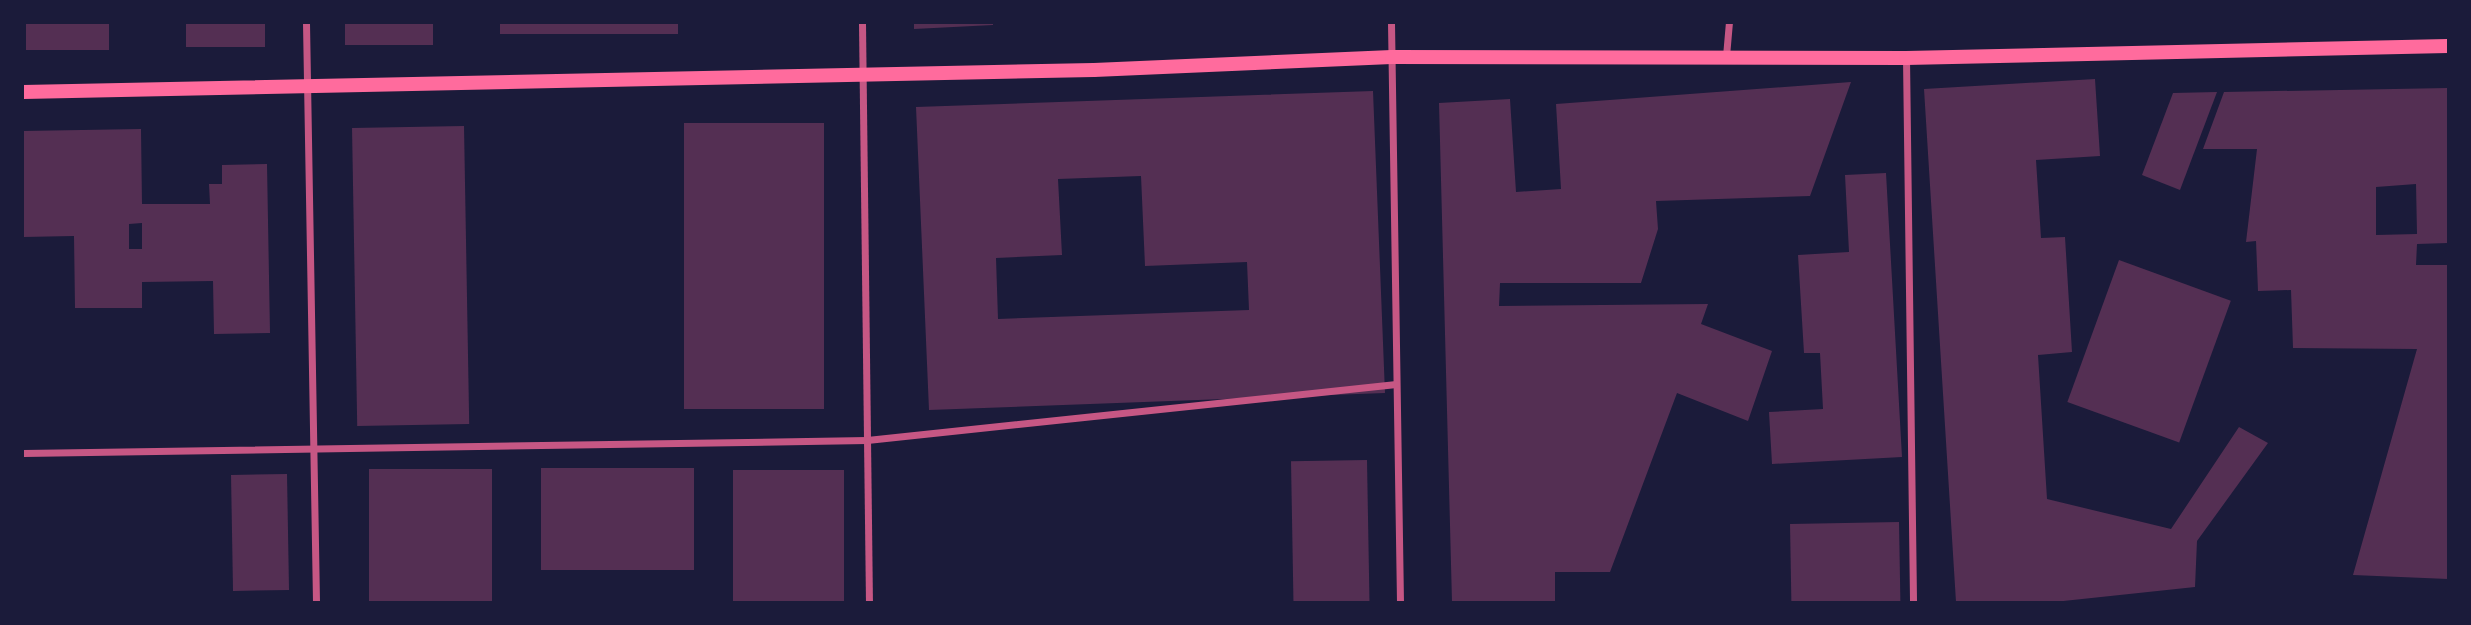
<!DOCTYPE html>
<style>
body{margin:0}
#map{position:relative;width:2471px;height:625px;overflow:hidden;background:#1b1b3a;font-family:"DM Sans",sans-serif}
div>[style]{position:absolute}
.building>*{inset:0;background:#542f53;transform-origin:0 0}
.minor>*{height:7px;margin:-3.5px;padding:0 3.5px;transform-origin:3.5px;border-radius:3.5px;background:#c65784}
.secondary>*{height:14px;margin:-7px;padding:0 7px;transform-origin:7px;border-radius:7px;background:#ff6b9d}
span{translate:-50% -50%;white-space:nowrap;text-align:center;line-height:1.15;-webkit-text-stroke:6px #1b1b3a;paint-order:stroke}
.frame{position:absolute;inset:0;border:24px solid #1b1b3a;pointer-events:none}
</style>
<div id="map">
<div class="building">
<div style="left:26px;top:23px;width:83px;height:27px"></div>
<div style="left:186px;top:23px;width:79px;height:24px"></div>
<div style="left:345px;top:23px;width:88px;height:22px"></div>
<div style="left:500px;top:23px;width:178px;height:11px"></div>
<div style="clip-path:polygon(914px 23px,993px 23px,993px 25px,914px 29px)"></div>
<div style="clip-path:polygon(2095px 79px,2100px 156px,2036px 160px,2041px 238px,2065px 237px,2072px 352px,2038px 355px,2047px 499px,2171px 529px,2239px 427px,2268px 443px,2197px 541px,2195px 587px,2054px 602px,1956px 602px,1924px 89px)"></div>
<div style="clip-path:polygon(1851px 82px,1810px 196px,1656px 201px,1658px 229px,1641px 283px,1500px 283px,1499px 306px,1708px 304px,1701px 324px,1772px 351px,1748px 421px,1677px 393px,1610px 572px,1555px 572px,1555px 602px,1452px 602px,1439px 103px,1510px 99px,1516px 192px,1561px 189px,1556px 104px)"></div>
<div style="clip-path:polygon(evenodd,2448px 88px,2448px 243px,2417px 244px,2416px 265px,2448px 265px,2448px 579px,2353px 575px,2417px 349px,2293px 348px,2291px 290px,2258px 291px,2256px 241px,2246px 242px,2257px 149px,2203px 149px,2224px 92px,2448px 88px,2416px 184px,2417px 234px,2376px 235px,2376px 187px,2416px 184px)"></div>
<div style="clip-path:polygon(evenodd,1373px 91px,1385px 393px,929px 410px,916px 107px,1373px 91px,1141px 176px,1145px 266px,1247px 262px,1249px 310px,998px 319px,996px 258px,1062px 255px,1058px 179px,1141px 176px)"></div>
<div style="clip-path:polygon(2217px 92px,2180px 190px,2142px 175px,2173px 93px)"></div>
<div style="left:684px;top:123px;width:140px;height:286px"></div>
<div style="left:464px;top:126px;width:298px;height:112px;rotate:89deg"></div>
<div style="clip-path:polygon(evenodd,141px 129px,142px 204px,210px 204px,209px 184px,222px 184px,222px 165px,267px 164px,270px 333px,214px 334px,213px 281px,142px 282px,142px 308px,75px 308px,74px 236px,23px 237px,23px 131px,141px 129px,142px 223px,142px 249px,129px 249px,129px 224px,142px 223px)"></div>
<div style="clip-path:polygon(1886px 173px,1902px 457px,1772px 464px,1769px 412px,1823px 409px,1820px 353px,1804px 353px,1798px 255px,1849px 252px,1845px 175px)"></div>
<div style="left:2119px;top:260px;width:119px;height:151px;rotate:20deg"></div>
<div style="left:1367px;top:460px;width:142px;height:76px;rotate:89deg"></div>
<div style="left:541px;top:468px;width:153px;height:102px"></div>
<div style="left:492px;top:469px;width:133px;height:123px;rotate:90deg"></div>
<div style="left:844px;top:470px;width:132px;height:111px;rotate:90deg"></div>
<div style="left:287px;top:474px;width:116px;height:56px;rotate:89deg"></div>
<div style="left:1899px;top:522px;width:80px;height:109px;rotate:89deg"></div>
</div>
<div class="minor">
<div style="left:306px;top:23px;width:579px;rotate:89.01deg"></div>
<div style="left:862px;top:23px;width:579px;rotate:89.31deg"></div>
<div style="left:1391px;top:23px;width:579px;rotate:89.11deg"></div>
<div style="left:1726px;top:56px;width:33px;rotate:-85deg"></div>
<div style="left:1906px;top:58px;width:544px;rotate:89.26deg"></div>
<div style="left:23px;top:453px;width:844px;rotate:-0.88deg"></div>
<div style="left:867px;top:440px;width:532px;rotate:-6.04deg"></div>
</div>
<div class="secondary">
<div style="left:23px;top:92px;width:1071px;rotate:-1.18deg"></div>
<div style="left:1094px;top:70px;width:298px;rotate:-2.5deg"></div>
<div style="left:1392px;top:57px;width:514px;rotate:0.11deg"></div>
<div style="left:1906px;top:58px;width:542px;rotate:-1.27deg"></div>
</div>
<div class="frame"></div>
</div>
